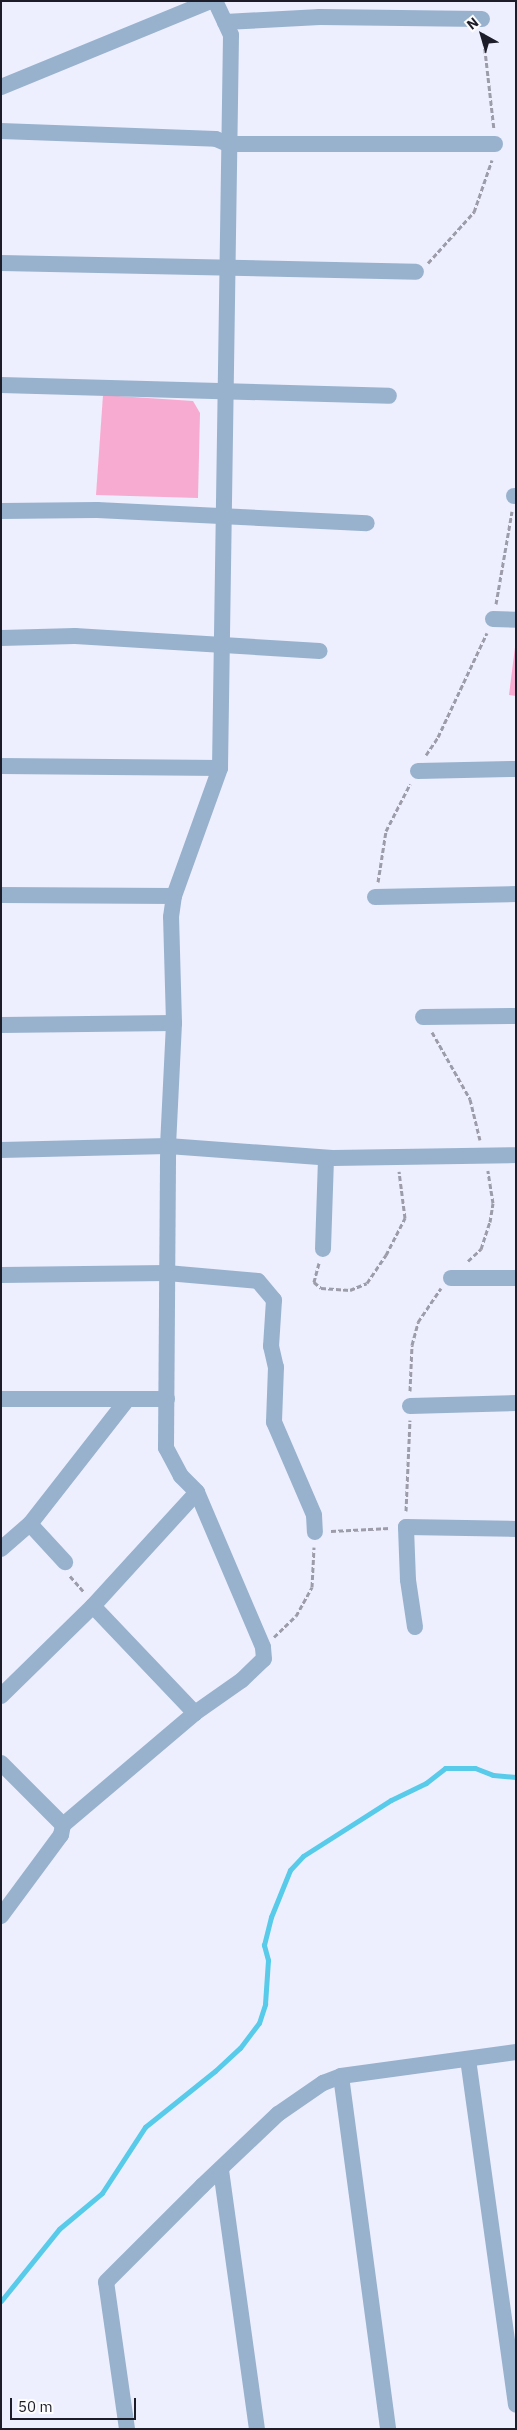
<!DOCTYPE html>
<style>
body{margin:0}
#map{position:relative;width:517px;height:2430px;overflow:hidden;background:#eeeffe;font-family:"IBM Plex Sans",sans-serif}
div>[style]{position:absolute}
.green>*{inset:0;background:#f8abd0}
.stream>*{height:5px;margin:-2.5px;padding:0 2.5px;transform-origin:2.5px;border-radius:2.5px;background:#57cbe9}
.path>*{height:3px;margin-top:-1.5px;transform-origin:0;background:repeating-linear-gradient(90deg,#9c9caa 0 5px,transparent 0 7.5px)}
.minor>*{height:16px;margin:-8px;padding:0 8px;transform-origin:8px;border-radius:8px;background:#98b2ce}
span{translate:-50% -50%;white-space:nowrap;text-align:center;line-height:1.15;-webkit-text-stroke:4px #fdfdfd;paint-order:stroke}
.frame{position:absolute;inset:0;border:2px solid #1d1d2a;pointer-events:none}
.north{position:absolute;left:457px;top:10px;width:50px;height:50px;-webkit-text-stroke:4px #fdfdfd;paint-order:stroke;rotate:321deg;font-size:14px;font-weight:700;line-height:20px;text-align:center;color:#1d1d2a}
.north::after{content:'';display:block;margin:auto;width:18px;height:22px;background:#1d1d2a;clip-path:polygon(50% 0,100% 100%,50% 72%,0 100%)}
.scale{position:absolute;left:10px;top:2398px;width:126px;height:22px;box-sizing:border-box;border:2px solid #1d1d2a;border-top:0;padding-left:6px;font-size:15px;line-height:18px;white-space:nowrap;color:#1d1d2a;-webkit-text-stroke:4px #fdfdfd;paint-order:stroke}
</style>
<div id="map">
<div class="green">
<div style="clip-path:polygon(103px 395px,193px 401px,200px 413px,198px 498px,96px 495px)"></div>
<div style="clip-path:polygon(515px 647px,516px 647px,516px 696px,509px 695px)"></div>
</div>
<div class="stream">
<div style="left:1px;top:2301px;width:92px;rotate:-51.1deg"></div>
<div style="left:59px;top:2229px;width:56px;rotate:-39.9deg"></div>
<div style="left:102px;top:2193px;width:79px;rotate:-56.9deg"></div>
<div style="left:145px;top:2127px;width:90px;rotate:-38.7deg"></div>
<div style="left:215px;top:2071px;width:34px;rotate:-43deg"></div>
<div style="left:240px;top:2048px;width:31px;rotate:-53deg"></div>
<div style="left:259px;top:2023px;width:20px;rotate:-72deg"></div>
<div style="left:265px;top:2004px;width:44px;rotate:-86.1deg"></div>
<div style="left:268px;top:1960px;width:16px;rotate:-105deg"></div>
<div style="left:264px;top:1945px;width:29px;rotate:-76deg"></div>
<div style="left:271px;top:1917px;width:51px;rotate:-68deg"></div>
<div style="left:290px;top:1870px;width:19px;rotate:-47deg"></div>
<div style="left:303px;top:1856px;width:104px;rotate:-32.5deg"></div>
<div style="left:391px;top:1800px;width:39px;rotate:-26deg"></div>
<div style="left:426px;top:1783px;width:24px;rotate:-38deg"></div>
<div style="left:445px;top:1768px;width:30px"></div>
<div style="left:475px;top:1768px;width:19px;rotate:21deg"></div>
<div style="left:493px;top:1775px;width:23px;rotate:5deg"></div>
</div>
<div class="path">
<div style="left:483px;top:33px;width:97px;rotate:83.5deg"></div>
<div style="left:428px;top:263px;width:69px;rotate:-48deg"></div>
<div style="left:474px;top:212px;width:55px;rotate:-70.9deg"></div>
<div style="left:496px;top:604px;width:94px;rotate:-80.2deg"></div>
<div style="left:426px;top:755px;width:22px;rotate:-56deg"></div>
<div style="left:438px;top:737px;width:115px;rotate:-64.8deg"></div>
<div style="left:378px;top:882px;width:52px;rotate:-81.1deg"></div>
<div style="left:386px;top:831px;width:53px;rotate:-62.9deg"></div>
<div style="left:432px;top:1032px;width:77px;rotate:60.4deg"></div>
<div style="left:470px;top:1099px;width:42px;rotate:76.3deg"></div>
<div style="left:468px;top:1261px;width:18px;rotate:-43deg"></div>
<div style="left:481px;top:1249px;width:28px;rotate:-72deg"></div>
<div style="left:490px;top:1222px;width:19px;rotate:-81deg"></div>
<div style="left:493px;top:1203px;width:33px;rotate:-99deg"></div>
<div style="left:319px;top:1263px;width:20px;rotate:105deg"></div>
<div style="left:314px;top:1282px;width:9px;rotate:41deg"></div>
<div style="left:321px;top:1288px;width:29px;rotate:4deg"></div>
<div style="left:350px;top:1290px;width:18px;rotate:-22deg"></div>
<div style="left:367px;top:1283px;width:34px;rotate:-56deg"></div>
<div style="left:386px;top:1255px;width:42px;rotate:-62.8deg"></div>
<div style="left:405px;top:1218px;width:47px;rotate:-97.3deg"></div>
<div style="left:410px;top:1391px;width:46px;rotate:-87.5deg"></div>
<div style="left:412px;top:1345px;width:24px;rotate:-75deg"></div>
<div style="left:418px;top:1322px;width:41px;rotate:-55.9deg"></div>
<div style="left:406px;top:1511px;width:91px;rotate:-87.5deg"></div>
<div style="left:331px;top:1531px;width:59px;rotate:-2.9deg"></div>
<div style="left:70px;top:1576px;width:21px;rotate:49deg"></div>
<div style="left:274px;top:1637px;width:30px;rotate:-44deg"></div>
<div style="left:296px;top:1616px;width:33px;rotate:-61deg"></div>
<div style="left:312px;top:1587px;width:40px;rotate:-87.1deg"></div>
</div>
<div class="minor">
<div style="left:225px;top:22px;width:95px;rotate:-3deg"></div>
<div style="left:320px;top:17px;width:162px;rotate:0.7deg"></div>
<div style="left:1px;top:87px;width:227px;rotate:-22.3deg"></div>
<div style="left:1px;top:131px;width:215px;rotate:2.1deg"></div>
<div style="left:216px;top:139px;width:13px;rotate:23deg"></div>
<div style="left:228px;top:144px;width:267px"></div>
<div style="left:1px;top:263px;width:415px;rotate:1.2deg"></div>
<div style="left:1px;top:385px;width:388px;rotate:1.6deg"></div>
<div style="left:514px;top:496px;width:2px"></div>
<div style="left:1px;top:511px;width:96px;rotate:-0.6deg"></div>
<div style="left:97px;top:510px;width:270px;rotate:2.8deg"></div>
<div style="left:493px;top:619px;width:23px;rotate:2deg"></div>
<div style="left:1px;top:638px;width:74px;rotate:-1.5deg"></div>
<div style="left:75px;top:636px;width:245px;rotate:3.5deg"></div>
<div style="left:1px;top:766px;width:219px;rotate:0.5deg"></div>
<div style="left:418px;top:771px;width:98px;rotate:-1.2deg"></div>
<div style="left:1px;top:895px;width:173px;rotate:0.3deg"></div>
<div style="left:375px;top:897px;width:141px;rotate:-1.2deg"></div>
<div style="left:423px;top:1017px;width:93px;rotate:-0.6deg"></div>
<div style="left:1px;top:1025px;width:173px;rotate:-0.7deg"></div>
<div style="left:1px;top:1150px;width:167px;rotate:-1.4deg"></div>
<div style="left:168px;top:1146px;width:165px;rotate:4.2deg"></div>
<div style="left:333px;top:1158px;width:183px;rotate:-0.9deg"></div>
<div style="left:323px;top:1249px;width:91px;rotate:-88.1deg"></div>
<div style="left:1px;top:1275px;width:166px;rotate:-0.7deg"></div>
<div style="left:167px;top:1273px;width:91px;rotate:5deg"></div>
<div style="left:258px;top:1281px;width:25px;rotate:50deg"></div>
<div style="left:274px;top:1300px;width:46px;rotate:93.7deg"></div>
<div style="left:271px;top:1346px;width:22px;rotate:77deg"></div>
<div style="left:276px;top:1367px;width:55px;rotate:92.1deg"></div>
<div style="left:274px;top:1422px;width:101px;rotate:66.7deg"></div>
<div style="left:314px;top:1515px;width:17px;rotate:87deg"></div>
<div style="left:451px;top:1278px;width:65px"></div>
<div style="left:1px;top:1399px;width:166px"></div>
<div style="left:410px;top:1406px;width:106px;rotate:-1.6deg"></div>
<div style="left:30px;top:1524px;width:52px;rotate:47.4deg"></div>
<div style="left:1px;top:1549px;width:38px;rotate:-41deg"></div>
<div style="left:30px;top:1524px;width:157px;rotate:-52deg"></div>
<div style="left:93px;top:1606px;width:148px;rotate:46.4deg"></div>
<div style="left:415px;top:1627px;width:48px;rotate:-98.5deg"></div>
<div style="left:408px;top:1580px;width:53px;rotate:-92.2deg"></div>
<div style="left:406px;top:1527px;width:110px;rotate:1deg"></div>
<div style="left:1px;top:1696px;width:129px;rotate:-44.4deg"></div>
<div style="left:93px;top:1606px;width:154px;rotate:-47.6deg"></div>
<div style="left:1px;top:1763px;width:88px;rotate:45deg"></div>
<div style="left:1px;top:1916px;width:101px;rotate:-53.5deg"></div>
<div style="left:61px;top:1835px;width:10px;rotate:-79deg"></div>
<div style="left:63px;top:1825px;width:173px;rotate:-40.3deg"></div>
<div style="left:195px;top:1713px;width:57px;rotate:-35.1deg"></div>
<div style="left:242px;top:1680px;width:30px;rotate:-44deg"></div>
<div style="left:264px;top:1659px;width:12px;rotate:-95deg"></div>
<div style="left:263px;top:1647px;width:168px;rotate:-113.1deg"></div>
<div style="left:197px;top:1492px;width:23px;rotate:-135deg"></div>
<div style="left:181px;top:1476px;width:32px;rotate:-118deg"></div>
<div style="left:166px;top:1448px;width:302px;rotate:-89.6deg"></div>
<div style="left:168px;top:1146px;width:123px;rotate:-87.2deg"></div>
<div style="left:174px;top:1023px;width:106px;rotate:-91.6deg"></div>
<div style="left:171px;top:917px;width:21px;rotate:-82deg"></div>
<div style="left:174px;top:896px;width:136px;rotate:-70.2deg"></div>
<div style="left:220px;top:768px;width:733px;rotate:-89.14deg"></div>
<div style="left:231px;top:35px;width:38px;rotate:-115deg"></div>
<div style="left:468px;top:2059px;width:349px;rotate:82.1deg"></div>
<div style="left:341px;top:2076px;width:356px;rotate:82.4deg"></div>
<div style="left:221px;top:2170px;width:261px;rotate:82.1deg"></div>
<div style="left:127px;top:2429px;width:148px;rotate:-98.1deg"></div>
<div style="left:106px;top:2282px;width:136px;rotate:-45deg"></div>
<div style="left:202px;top:2186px;width:105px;rotate:-43.5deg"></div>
<div style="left:278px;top:2114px;width:55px;rotate:-34.6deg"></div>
<div style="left:323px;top:2083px;width:19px;rotate:-21deg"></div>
<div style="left:341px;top:2076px;width:177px;rotate:-7.8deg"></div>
</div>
<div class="frame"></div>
<div class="north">N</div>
<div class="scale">50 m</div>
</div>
